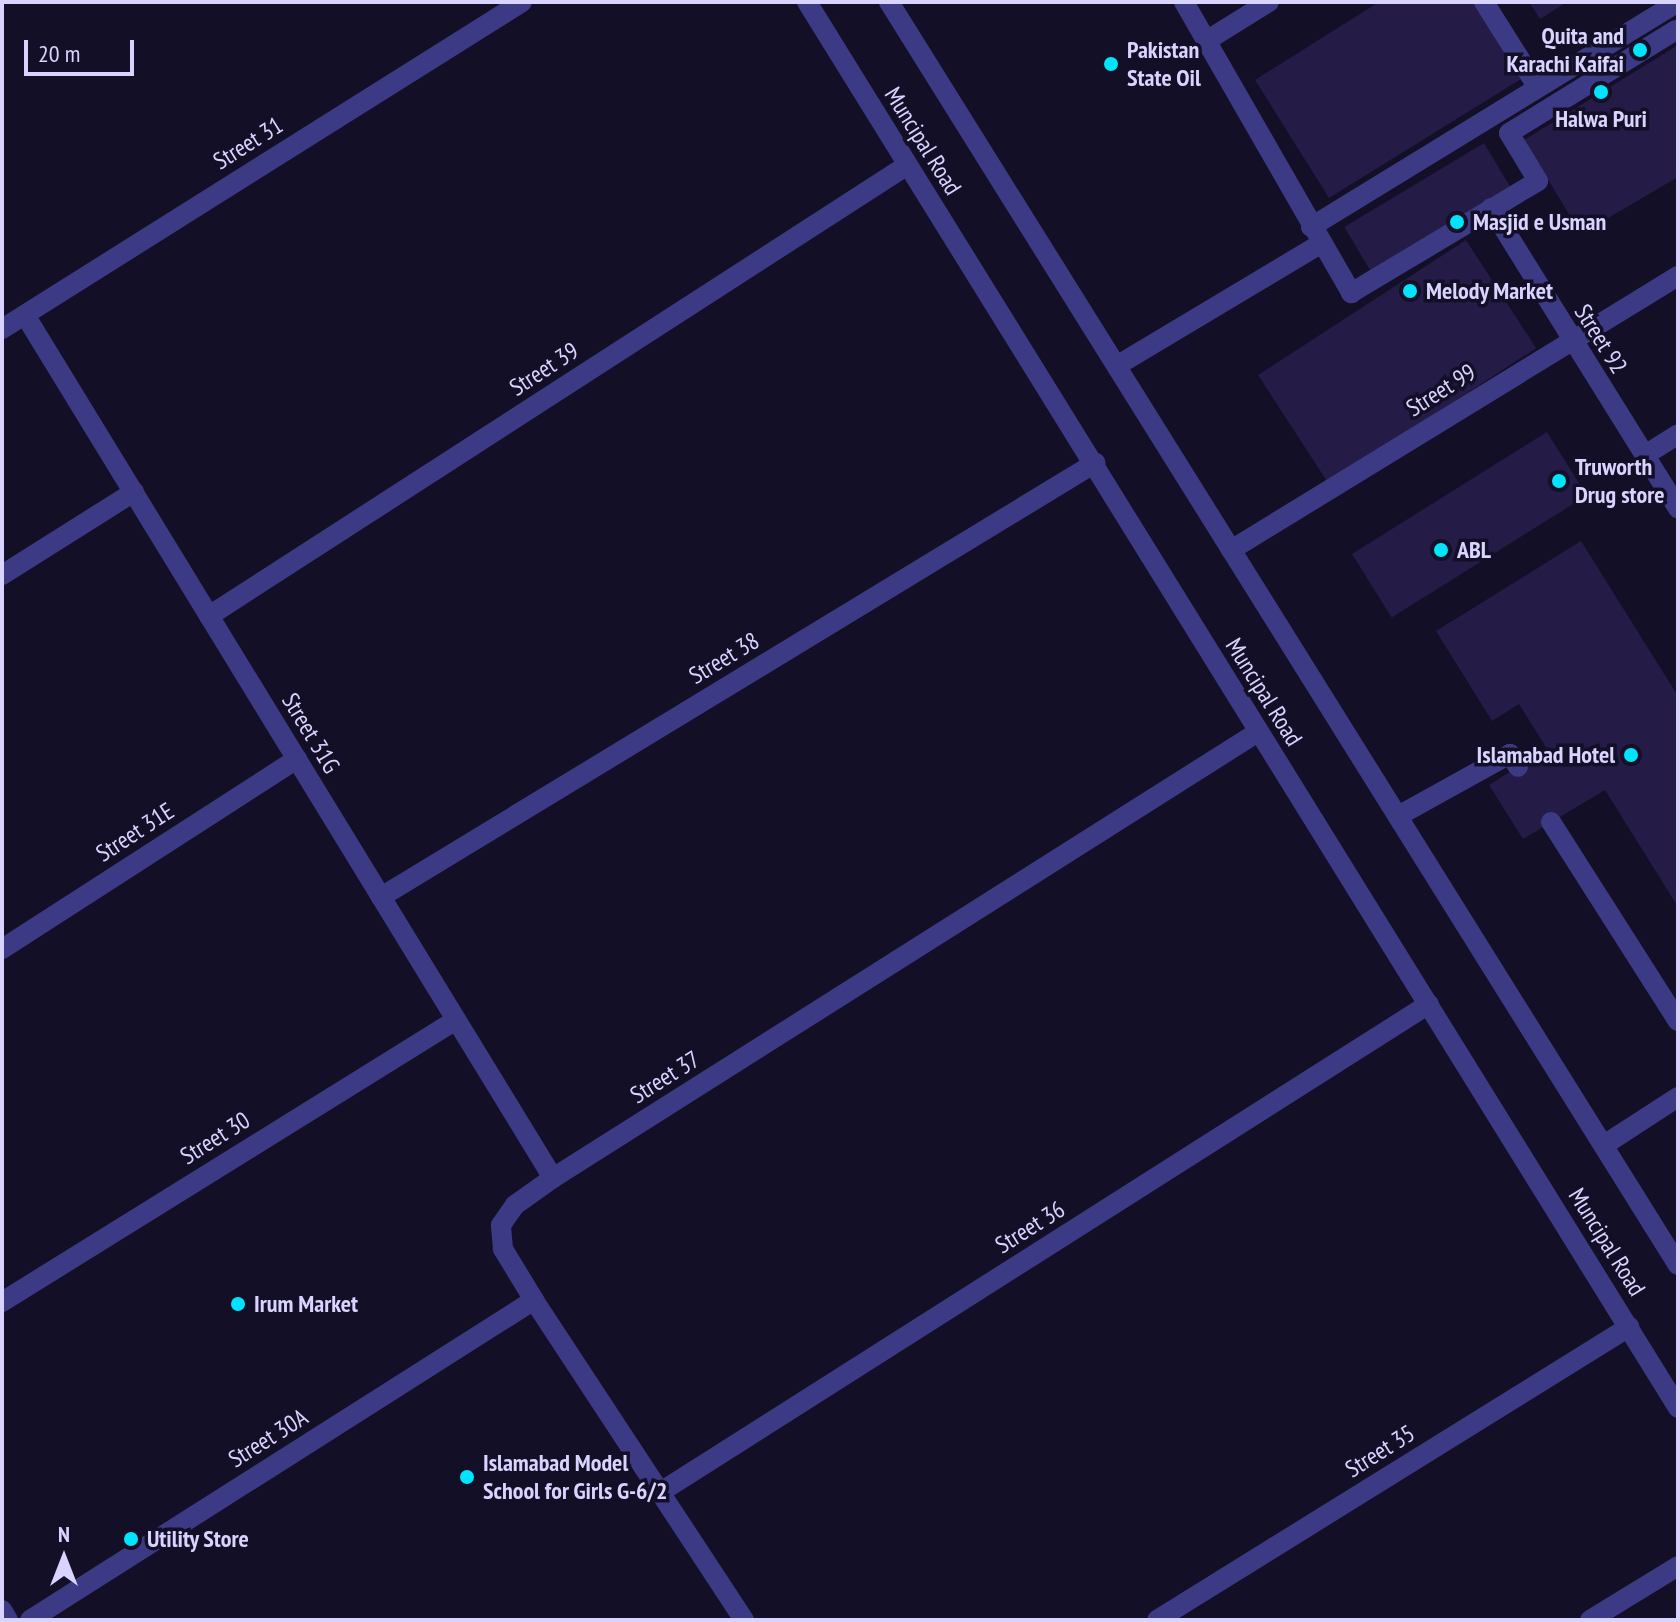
<!DOCTYPE html>
<style>
body{margin:0}
#map{position:relative;width:1680px;height:1622px;overflow:hidden;background:#130f26;font-family:"PT Sans Narrow",sans-serif}
div>[style]{position:absolute}
.building>*{inset:0;background:#241b47;transform-origin:0 0}
.service>*{height:20px;margin:-10px;padding:0 10px;transform-origin:10px;border-radius:10px;background:#3d3a85}
.minor>*{height:20px;margin:-10px;padding:0 10px;transform-origin:10px;border-radius:10px;background:#3d3a85}
.tertiary>*{height:20px;margin:-10px;padding:0 10px;transform-origin:10px;border-radius:10px;background:#3d3a85}
.dots>*{width:22px;height:22px;translate:-50% -50%;box-sizing:border-box;border:4px solid #130f26;border-radius:50%}
span{translate:-50% -50%;white-space:nowrap;text-align:center;line-height:1.15;-webkit-text-stroke:7px #130f26;paint-order:stroke}
.poi-label{font-size:24px;color:#d9d4ff;font-weight:700}
.right{translate:-100% -50%;text-align:right}
.left{translate:0 -50%;text-align:left}
.street-label{font-size:24px;color:#d9d4ff}
.frame{position:absolute;inset:0;border:4px solid #d9d4ff;pointer-events:none}
.north{position:absolute;left:24px;top:1518px;width:80px;height:80px;-webkit-text-stroke:6px #130f26;paint-order:stroke;rotate:0deg;font-size:22px;font-weight:700;line-height:32px;text-align:center;color:#d9d4ff}
.north::after{content:'';display:block;margin:auto;width:28px;height:36px;background:#d9d4ff;clip-path:polygon(50% 0,100% 100%,50% 72%,0 100%)}
.scale{position:absolute;left:24px;top:40px;width:110px;height:36px;box-sizing:border-box;border:4px solid #d9d4ff;border-top:0;padding-left:10px;font-size:24px;line-height:28px;white-space:nowrap;color:#d9d4ff;-webkit-text-stroke:6px #130f26;paint-order:stroke}
</style>
<div id="map">
<div class="building">
<div style="clip-path:polygon(1379px 2px,1476px 2px,1526px 76px,1329px 198px,1255px 80px)"></div>
<div style="clip-path:polygon(1529px 2px,1567px 2px,1540px 19px)"></div>
<div style="clip-path:polygon(1678px 45px,1678px 177px,1581px 234px,1524px 140px)"></div>
<div style="left:1484px;top:143px;width:51px;height:163px;rotate:59deg"></div>
<div style="left:1466px;top:240px;width:129px;height:248px;rotate:57deg"></div>
<div style="left:1547px;top:432px;width:75px;height:230px;rotate:58deg"></div>
<div style="clip-path:polygon(1581px 541px,1678px 696px,1678px 907px,1605px 790px,1523px 839px,1489px 785px,1547px 749px,1519px 704px,1492px 721px,1436px 631px)"></div>
</div>
<div class="service">
<div style="left:1184px;top:2px;width:336px;rotate:60.1deg"></div>
<div style="left:1351px;top:293px;width:218px;rotate:-30.9deg"></div>
<div style="left:1538px;top:181px;width:56px;rotate:-121.1deg"></div>
<div style="left:1509px;top:133px;width:196px;rotate:-31.7deg"></div>
<div style="left:1484px;top:2px;width:99px;rotate:57.8deg"></div>
<div style="left:1206px;top:41px;width:74px;rotate:-31.8deg"></div>
<div style="left:1491px;top:208px;width:354px;rotate:58.1deg"></div>
<div style="left:1311px;top:227px;width:429px;rotate:-31.5deg"></div>
<div style="left:1118px;top:365px;width:238px;rotate:-30.9deg"></div>
<div style="left:1645px;top:455px;width:39px;rotate:-32deg"></div>
<div style="left:1231px;top:550px;width:524px;rotate:-31.51deg"></div>
<div style="left:1398px;top:816px;width:128px;rotate:-29deg"></div>
<div style="left:1510px;top:754px;width:15px;rotate:58deg"></div>
<div style="left:1551px;top:822px;width:236px;rotate:57.5deg"></div>
<div style="left:1604px;top:1145px;width:88px;rotate:-33deg"></div>
</div>
<div class="minor">
<div style="left:25px;top:315px;width:1012px;rotate:58.54deg"></div>
<div style="left:2px;top:329px;width:614px;rotate:-32.16deg"></div>
<div style="left:2px;top:575px;width:156px;rotate:-32.2deg"></div>
<div style="left:209px;top:616px;width:830px;rotate:-32.85deg"></div>
<div style="left:381px;top:897px;width:836px;rotate:-31.29deg"></div>
<div style="left:2px;top:949px;width:351px;rotate:-32.8deg"></div>
<div style="left:2px;top:1302px;width:534px;rotate:-31.85deg"></div>
<div style="left:659px;top:1493px;width:912px;rotate:-32.42deg"></div>
<div style="left:2px;top:1610px;width:12px;rotate:59deg"></div>
<div style="left:30px;top:1620px;width:597px;rotate:-32.41deg"></div>
<div style="left:744px;top:1620px;width:383px;rotate:-123.3deg"></div>
<div style="left:534px;top:1300px;width:60px;rotate:-121.3deg"></div>
<div style="left:503px;top:1249px;width:24px;rotate:-95deg"></div>
<div style="left:501px;top:1225px;width:24px;rotate:-55deg"></div>
<div style="left:515px;top:1205px;width:47px;rotate:-35.4deg"></div>
<div style="left:553px;top:1178px;width:834px;rotate:-32.32deg"></div>
<div style="left:1157px;top:1620px;width:556px;rotate:-31.83deg"></div>
</div>
<div class="tertiary">
<div style="left:807px;top:2px;width:1654px;rotate:58.22deg"></div>
<div style="left:889px;top:2px;width:1489px;rotate:58.01deg"></div>
<div style="left:1590px;top:1620px;width:103px;rotate:-31.5deg"></div>
</div>
<div class="dots">
<div style="left:1640px;top:50px;background:#00e5ff"></div>
<div style="left:1111px;top:64px;background:#00e5ff"></div>
<div style="left:1601px;top:92px;background:#00e5ff"></div>
<div style="left:1457px;top:222px;background:#00e5ff"></div>
<div style="left:1410px;top:291px;background:#00e5ff"></div>
<div style="left:1559px;top:481px;background:#00e5ff"></div>
<div style="left:1441px;top:550px;background:#00e5ff"></div>
<div style="left:1631px;top:755px;background:#00e5ff"></div>
<div style="left:238px;top:1304px;background:#00e5ff"></div>
<div style="left:467px;top:1477px;background:#00e5ff"></div>
<div style="left:131px;top:1539px;background:#00e5ff"></div>
</div>
<div class="poi-label">
<span class="right" style="left:1624px;top:50px">Quita and<br>Karachi Kaifai</span>
<span class="left" style="left:1127px;top:64px">Pakistan<br>State Oil</span>
<span style="left:1601px;top:119px">Halwa Puri</span>
<span class="left" style="left:1473px;top:222px">Masjid e Usman</span>
<span class="left" style="left:1426px;top:291px">Melody Market</span>
<span class="left" style="left:1575px;top:481px">Truworth<br>Drug store</span>
<span class="left" style="left:1457px;top:550px">ABL</span>
<span class="right" style="left:1615px;top:755px">Islamabad Hotel</span>
<span class="left" style="left:254px;top:1304px">Irum Market</span>
<span class="left" style="left:483px;top:1477px">Islamabad Model<br>School for Girls G-6/2</span>
<span class="left" style="left:147px;top:1539px">Utility Store</span>
</div>
<div class="street-label">
<span style="left:923px;top:141px;rotate:58deg">Muncipal Road</span>
<span style="left:248px;top:143px;rotate:-32deg">Street 31</span>
<span style="left:1601px;top:339px;rotate:58deg">Street 92</span>
<span style="left:544px;top:369px;rotate:-33deg">Street 39</span>
<span style="left:1441px;top:390px;rotate:-32deg">Street 99</span>
<span style="left:724px;top:658px;rotate:-31deg">Street 38</span>
<span style="left:1264px;top:692px;rotate:58deg">Muncipal Road</span>
<span style="left:311px;top:733px;rotate:59deg">Street 31G</span>
<span style="left:135px;top:832px;rotate:-33deg">Street 31E</span>
<span style="left:665px;top:1077px;rotate:-32deg">Street 37</span>
<span style="left:215px;top:1138px;rotate:-32deg">Street 30</span>
<span style="left:1030px;top:1227px;rotate:-32deg">Street 36</span>
<span style="left:1607px;top:1242px;rotate:58deg">Muncipal Road</span>
<span style="left:268px;top:1438px;rotate:-32deg">Street 30A</span>
<span style="left:1380px;top:1451px;rotate:-32deg">Street 35</span>
</div>
<div class="frame"></div>
<div class="north">N</div>
<div class="scale">20 m</div>
</div>
